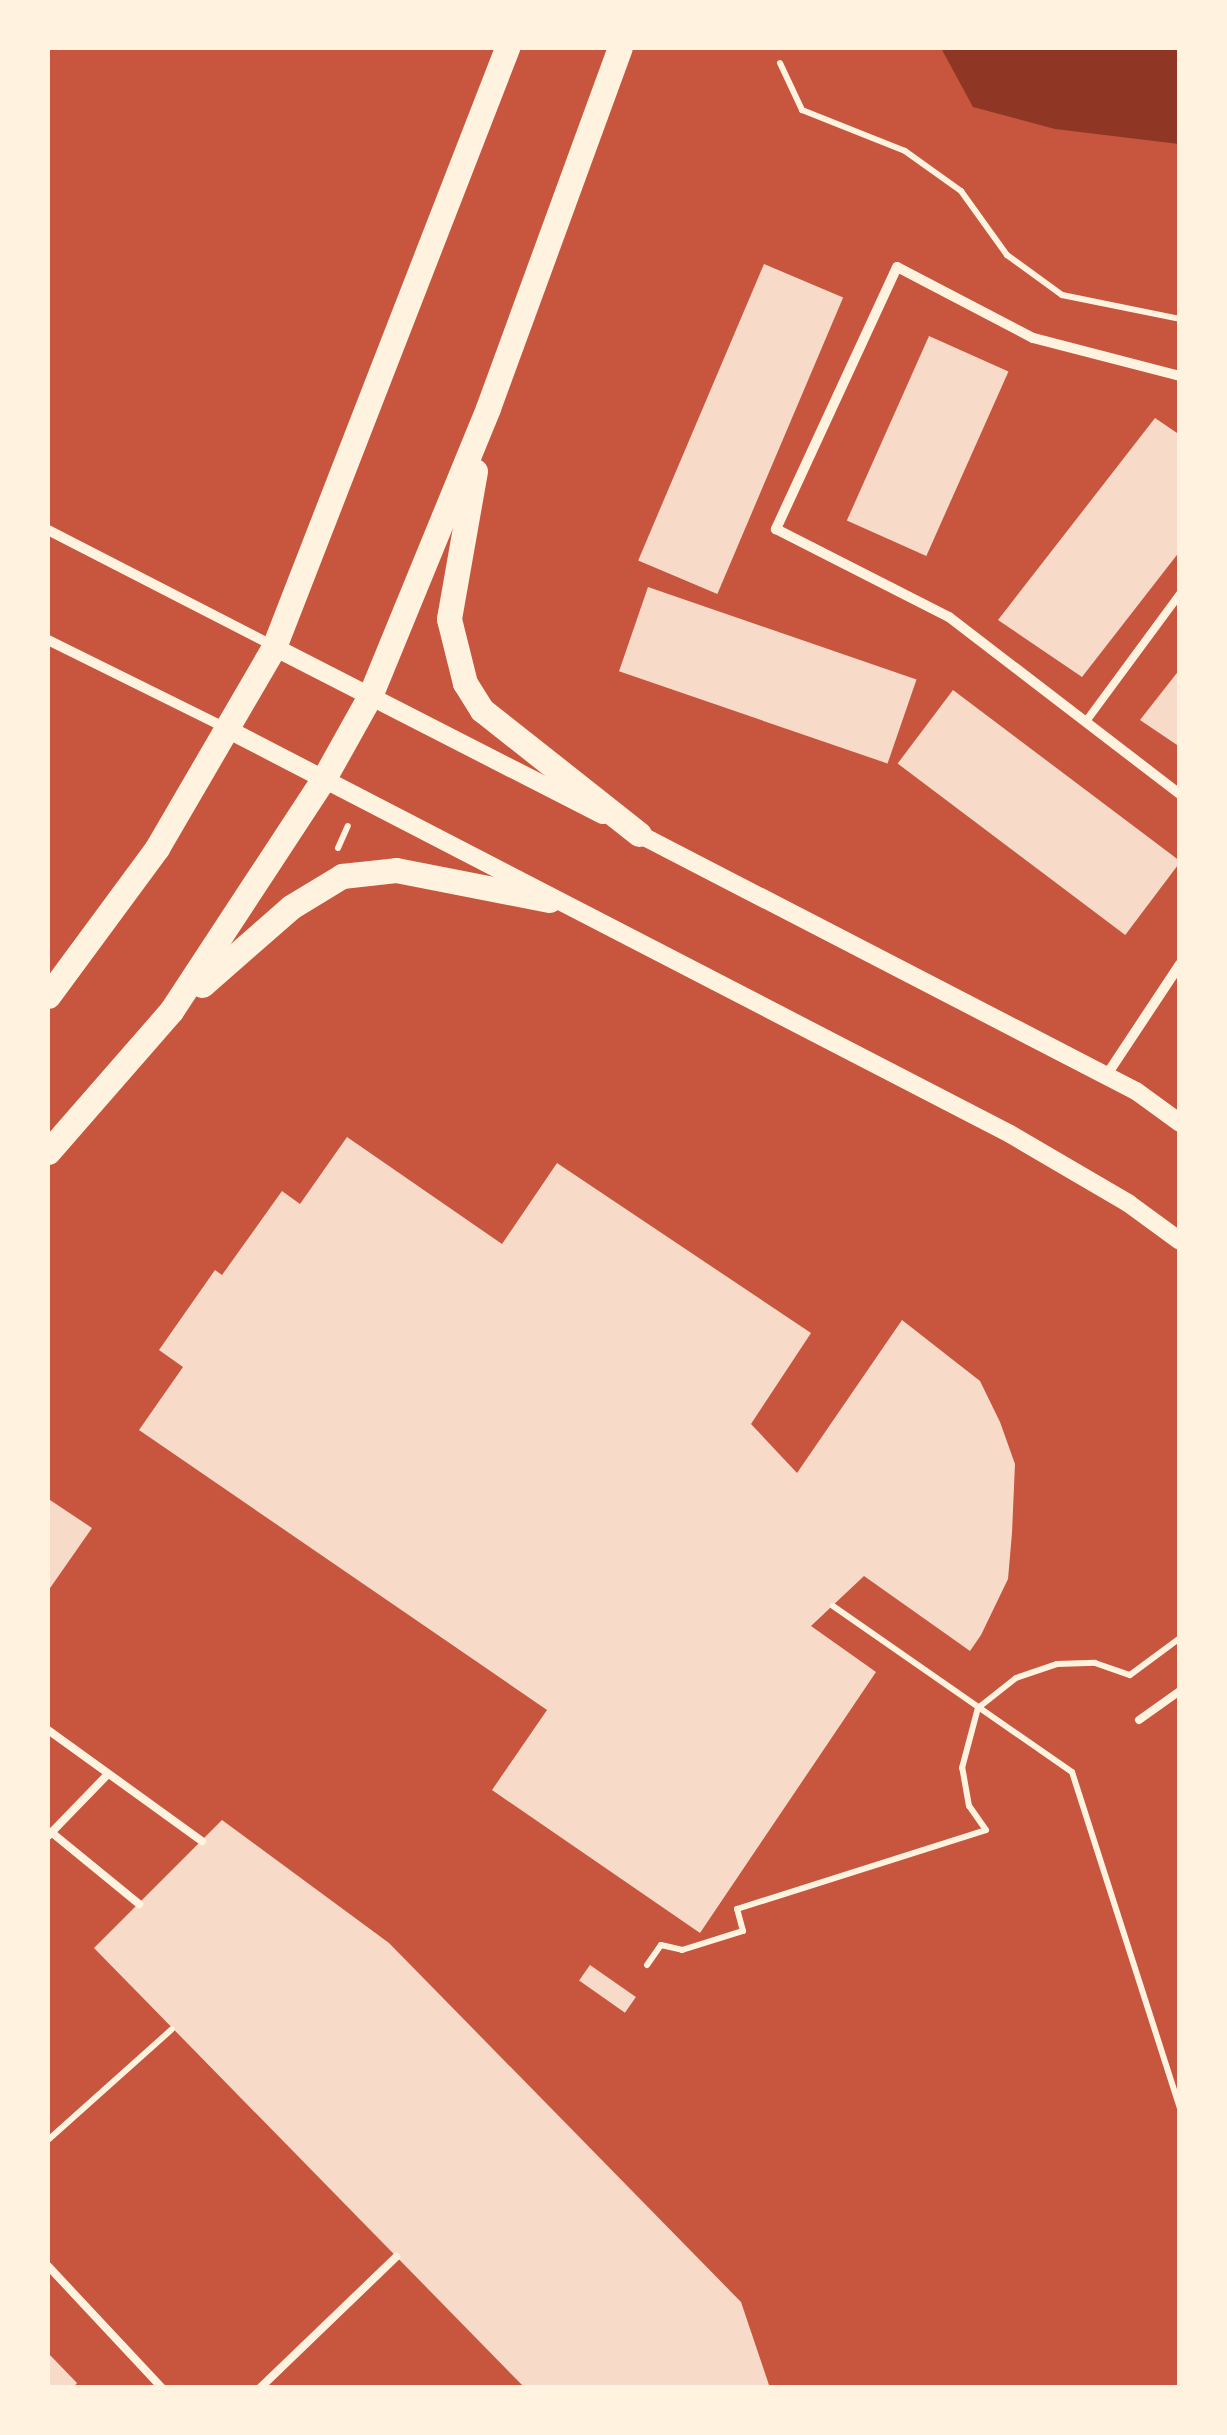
<!DOCTYPE html>
<style>
body{margin:0}
#map{position:relative;width:1227px;height:2435px;overflow:hidden;background:#c8553d;font-family:"Work Sans",sans-serif}
div>[style]{position:absolute}
.water>*{inset:0;background:#8f3625}
.building>*{inset:0;background:#f7dbc8;transform-origin:0 0}
.path>*{height:6px;margin:-3px;padding:0 3px;transform-origin:3px;border-radius:3px;background:#fff3e0}
.service>*{height:8px;margin:-4px;padding:0 4px;transform-origin:4px;border-radius:4px;background:#fff3e0}
.minor>*{height:10px;margin:-5px;padding:0 5px;transform-origin:5px;border-radius:5px;background:#fff3e0}
.tertiary>*{height:18px;margin:-9px;padding:0 9px;transform-origin:9px;border-radius:9px;background:#fff3e0}
.primary>*{height:25px;margin:-12.5px;padding:0 12.5px;transform-origin:12.5px;border-radius:12.5px;background:#fff3e0}
span{translate:-50% -50%;white-space:nowrap;text-align:center;line-height:1.15;-webkit-text-stroke:10px #fff3e0;paint-order:stroke}
.frame{position:absolute;inset:0;border:50px solid #fff3e0;pointer-events:none}
</style>
<div id="map">
<div class="water">
<div style="clip-path:polygon(941px 48px,1179px 48px,1179px 144px,1055px 129px,973px 107px)"></div>
</div>
<div class="building">
<div style="left:764px;top:264px;width:86px;height:322px;rotate:23deg"></div>
<div style="left:929px;top:336px;width:87px;height:202px;rotate:24deg"></div>
<div style="clip-path:polygon(1155px 418px,1180px 435px,1180px 551px,1082px 677px,998px 620px)"></div>
<div style="left:648px;top:587px;width:284px;height:89px;rotate:19deg"></div>
<div style="clip-path:polygon(1180px 669px,1180px 747px,1140px 720px)"></div>
<div style="left:953px;top:690px;width:285px;height:92px;rotate:37deg"></div>
<div style="clip-path:polygon(347px 1137px,502px 1244px,557px 1163px,811px 1333px,751px 1424px,797px 1473px,902px 1320px,980px 1381px,1000px 1422px,1015px 1464px,1012px 1533px,1008px 1579px,981px 1635px,970px 1651px,864px 1576px,811px 1626px,876px 1672px,700px 1933px,492px 1790px,547px 1710px,139px 1430px,183px 1367px,159px 1350px,215px 1270px,222px 1275px,282px 1191px,300px 1204px)"></div>
<div style="clip-path:polygon(50px 1500px,92px 1528px,48px 1591px,48px 1504px)"></div>
<div style="clip-path:polygon(222px 1820px,389px 1943px,741px 2302px,770px 2388px,525px 2388px,94px 1948px)"></div>
<div style="left:590px;top:1965px;width:56px;height:19px;rotate:35deg"></div>
<div style="clip-path:polygon(48px 2353px,77px 2383px,73px 2388px,48px 2388px)"></div>
</div>
<div class="path">
<div style="left:780px;top:63px;width:52px;rotate:64.9deg"></div>
<div style="left:802px;top:110px;width:111px;rotate:21.7deg"></div>
<div style="left:905px;top:151px;width:69px;rotate:35.5deg"></div>
<div style="left:961px;top:191px;width:79px;rotate:54.3deg"></div>
<div style="left:1007px;top:255px;width:68px;rotate:36deg"></div>
<div style="left:1062px;top:295px;width:120px;rotate:11.5deg"></div>
<div style="left:338px;top:848px;width:24px;rotate:-66deg"></div>
<div style="left:833px;top:1606px;width:291px;rotate:34.8deg"></div>
<div style="left:1072px;top:1772px;width:353px;rotate:72.2deg"></div>
<div style="left:647px;top:1965px;width:24px;rotate:-55deg"></div>
<div style="left:661px;top:1945px;width:22px;rotate:13deg"></div>
<div style="left:682px;top:1950px;width:64px;rotate:-17.3deg"></div>
<div style="left:743px;top:1931px;width:23px;rotate:-105deg"></div>
<div style="left:737px;top:1909px;width:261px;rotate:-17.6deg"></div>
<div style="left:986px;top:1830px;width:29px;rotate:-125deg"></div>
<div style="left:969px;top:1806px;width:39px;rotate:-100deg"></div>
<div style="left:962px;top:1768px;width:62px;rotate:-75.1deg"></div>
<div style="left:978px;top:1708px;width:48px;rotate:-38.3deg"></div>
<div style="left:1016px;top:1678px;width:43px;rotate:-18.9deg"></div>
<div style="left:1057px;top:1664px;width:38px;rotate:-2deg"></div>
<div style="left:1095px;top:1663px;width:37px;rotate:19deg"></div>
<div style="left:1130px;top:1675px;width:62px;rotate:-36.5deg"></div>
<div style="left:48px;top:2140px;width:166px;rotate:-41.8deg"></div>
</div>
<div class="service">
<div style="left:1087px;top:720px;width:157px;rotate:-53.6deg"></div>
<div style="left:1139px;top:1720px;width:50px;rotate:-35.3deg"></div>
<div style="left:48px;top:1730px;width:190px;rotate:35.8deg"></div>
<div style="left:51px;top:1832px;width:114px;rotate:39.3deg"></div>
<div style="left:48px;top:1836px;width:86px;rotate:-45.9deg"></div>
<div style="left:48px;top:2266px;width:167px;rotate:46.9deg"></div>
<div style="left:260px;top:2388px;width:189px;rotate:-43.9deg"></div>
</div>
<div class="minor">
<div style="left:1180px;top:376px;width:152px;rotate:-165.5deg"></div>
<div style="left:1033px;top:338px;width:153px;rotate:-152.4deg"></div>
<div style="left:897px;top:267px;width:289px;rotate:114.8deg"></div>
<div style="left:776px;top:529px;width:194px;rotate:27deg"></div>
<div style="left:949px;top:617px;width:291px;rotate:37.5deg"></div>
<div style="left:48px;top:530px;width:254px;rotate:27.2deg"></div>
<div style="left:48px;top:640px;width:199px;rotate:26.3deg"></div>
<div style="left:1106px;top:1076px;width:134px;rotate:-56.5deg"></div>
</div>
<div class="tertiary">
<div style="left:274px;top:647px;width:369px;rotate:27.1deg"></div>
<div style="left:229px;top:730px;width:879px;rotate:27.35deg"></div>
<div style="left:1010px;top:1134px;width:137px;rotate:30.3deg"></div>
<div style="left:1128px;top:1203px;width:64px;rotate:36.2deg"></div>
<div style="left:629px;top:829px;width:571px;rotate:27.33deg"></div>
<div style="left:1136px;top:1091px;width:54px;rotate:36deg"></div>
</div>
<div class="primary">
<div style="left:475px;top:471px;width:150px;rotate:100deg"></div>
<div style="left:449px;top:619px;width:66px;rotate:76deg"></div>
<div style="left:465px;top:683px;width:32px;rotate:58deg"></div>
<div style="left:482px;top:710px;width:200px;rotate:38.3deg"></div>
<div style="left:202px;top:985px;width:118px;rotate:-41.2deg"></div>
<div style="left:291px;top:907px;width:60px;rotate:-31.3deg"></div>
<div style="left:342px;top:876px;width:54px;rotate:-6.3deg"></div>
<div style="left:396px;top:870px;width:156px;rotate:11.1deg"></div>
<div style="left:48px;top:996px;width:184px;rotate:-53.6deg"></div>
<div style="left:157px;top:848px;width:233px;rotate:-59.8deg"></div>
<div style="left:274px;top:647px;width:643px;rotate:-68.74deg"></div>
<div style="left:48px;top:1152px;width:187px;rotate:-48.9deg"></div>
<div style="left:171px;top:1011px;width:277px;rotate:-56.7deg"></div>
<div style="left:323px;top:780px;width:96px;rotate:-60.8deg"></div>
<div style="left:370px;top:696px;width:311px;rotate:-67.7deg"></div>
<div style="left:488px;top:408px;width:383px;rotate:-69.9deg"></div>
</div>
<div class="frame"></div>
</div>
